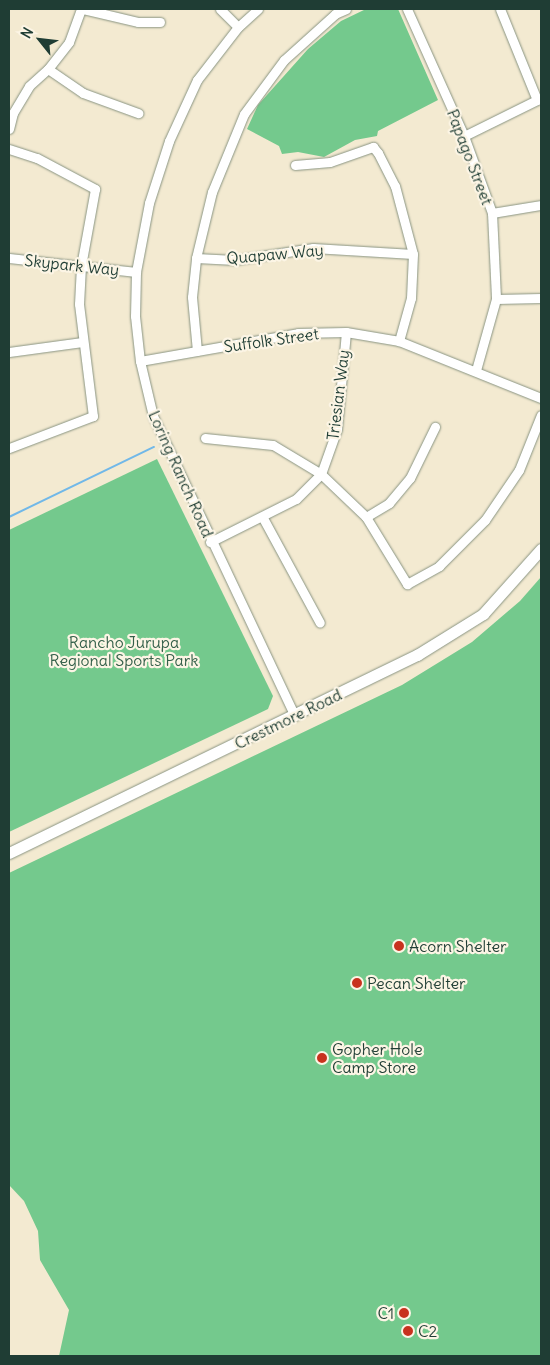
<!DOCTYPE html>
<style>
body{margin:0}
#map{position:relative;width:550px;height:1365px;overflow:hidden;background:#f3ead1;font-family:Delius,sans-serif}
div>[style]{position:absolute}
.green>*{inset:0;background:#74c98d}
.stream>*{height:2px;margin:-1px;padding:0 1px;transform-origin:1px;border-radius:1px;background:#71b8e8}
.roads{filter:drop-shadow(0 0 1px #899482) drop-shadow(0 0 1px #899482)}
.minor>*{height:9px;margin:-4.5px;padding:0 4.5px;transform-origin:4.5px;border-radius:4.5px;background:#fff}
.tertiary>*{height:11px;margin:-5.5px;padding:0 5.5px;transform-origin:5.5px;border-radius:5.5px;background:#fff}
.dots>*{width:14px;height:14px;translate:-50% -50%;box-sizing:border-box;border:2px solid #fcf5e5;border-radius:50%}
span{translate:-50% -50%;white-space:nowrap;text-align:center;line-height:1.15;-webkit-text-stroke:4.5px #fcf5e5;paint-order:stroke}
.street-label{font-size:16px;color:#1f3d34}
.park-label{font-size:16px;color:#34604a}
.poi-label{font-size:16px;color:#1f3d34}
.left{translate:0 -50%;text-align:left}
.right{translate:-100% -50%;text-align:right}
.frame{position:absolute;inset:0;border:10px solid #1f3d34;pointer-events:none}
.north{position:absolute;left:15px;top:15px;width:50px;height:50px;-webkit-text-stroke:4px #fcf5e5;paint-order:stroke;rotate:299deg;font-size:14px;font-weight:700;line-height:20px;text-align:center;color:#1f3d34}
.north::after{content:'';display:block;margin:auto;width:18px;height:22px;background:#1f3d34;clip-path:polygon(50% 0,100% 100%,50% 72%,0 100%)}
</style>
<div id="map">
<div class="green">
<div style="clip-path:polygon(366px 9px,398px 9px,438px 100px,378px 131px,377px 136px,355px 140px,324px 157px,298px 152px,282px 154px,279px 146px,247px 129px,258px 105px,308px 49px,341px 21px)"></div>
<div style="clip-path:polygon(157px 459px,273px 696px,268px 709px,9px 832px,9px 530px)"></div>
<div style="clip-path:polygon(541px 577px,541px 1356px,59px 1356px,69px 1310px,40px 1260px,38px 1231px,24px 1201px,9px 1185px,9px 873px,402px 685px,472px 642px,520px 601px)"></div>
</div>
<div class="stream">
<div style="left:9px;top:517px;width:161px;rotate:-25.8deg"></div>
</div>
<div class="roads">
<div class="minor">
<div style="left:83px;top:9px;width:57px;rotate:13.3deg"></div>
<div style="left:138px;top:22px;width:22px"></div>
<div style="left:220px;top:9px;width:25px;rotate:45deg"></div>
<div style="left:258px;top:9px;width:27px;rotate:138deg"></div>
<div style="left:238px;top:27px;width:67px;rotate:127.7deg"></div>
<div style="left:197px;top:80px;width:67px;rotate:114.7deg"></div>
<div style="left:169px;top:141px;width:65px;rotate:107.9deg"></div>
<div style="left:149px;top:203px;width:70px;rotate:100.7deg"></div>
<div style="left:136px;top:272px;width:44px;rotate:91.3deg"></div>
<div style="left:135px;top:316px;width:45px;rotate:83.7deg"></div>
<div style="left:140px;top:361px;width:57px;rotate:76.7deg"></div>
<div style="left:153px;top:416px;width:332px;rotate:64.7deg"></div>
<div style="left:407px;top:9px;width:139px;rotate:65.8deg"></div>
<div style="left:464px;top:136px;width:82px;rotate:70deg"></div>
<div style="left:492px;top:213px;width:86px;rotate:87.3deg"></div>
<div style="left:496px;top:299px;width:74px;rotate:105.7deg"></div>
<div style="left:48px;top:69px;width:42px;rotate:34.4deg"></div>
<div style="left:83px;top:93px;width:59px;rotate:20deg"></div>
<div style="left:9px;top:129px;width:16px;rotate:-76deg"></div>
<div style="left:13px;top:113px;width:31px;rotate:-59deg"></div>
<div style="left:29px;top:86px;width:25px;rotate:-42deg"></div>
<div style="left:48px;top:69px;width:34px;rotate:-52deg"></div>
<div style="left:69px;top:42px;width:35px;rotate:-70deg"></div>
<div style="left:464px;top:136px;width:81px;rotate:-26.3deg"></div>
<div style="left:537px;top:100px;width:98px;rotate:-112.1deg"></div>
<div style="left:9px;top:149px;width:29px;rotate:18deg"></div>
<div style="left:37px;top:158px;width:66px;rotate:28.1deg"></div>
<div style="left:95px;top:189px;width:78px;rotate:100.3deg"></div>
<div style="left:81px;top:266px;width:38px;rotate:93deg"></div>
<div style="left:79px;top:304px;width:113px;rotate:82.9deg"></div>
<div style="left:93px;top:416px;width:90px;rotate:159.1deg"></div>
<div style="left:295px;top:165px;width:35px;rotate:-5deg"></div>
<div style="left:330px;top:162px;width:46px;rotate:-19.2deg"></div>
<div style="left:373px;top:147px;width:8px;rotate:50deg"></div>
<div style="left:378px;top:153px;width:37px;rotate:63deg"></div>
<div style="left:395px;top:186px;width:70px;rotate:75.2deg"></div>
<div style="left:413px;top:254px;width:44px;rotate:92.6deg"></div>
<div style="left:411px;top:298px;width:45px;rotate:105.6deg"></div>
<div style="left:492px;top:213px;width:50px;rotate:-9.3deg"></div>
<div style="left:9px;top:258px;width:128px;rotate:6.3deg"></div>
<div style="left:196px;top:258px;width:39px;rotate:3deg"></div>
<div style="left:235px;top:260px;width:79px;rotate:-8.7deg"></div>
<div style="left:313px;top:248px;width:100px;rotate:3.4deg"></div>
<div style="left:496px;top:299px;width:45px;rotate:-1.3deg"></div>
<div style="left:197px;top:351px;width:54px;rotate:-95.3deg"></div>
<div style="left:192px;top:297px;width:39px;rotate:-84deg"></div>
<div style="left:196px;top:258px;width:68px;rotate:-76.4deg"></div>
<div style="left:212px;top:192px;width:84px;rotate:-67.7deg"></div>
<div style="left:244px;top:114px;width:67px;rotate:-53.5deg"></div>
<div style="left:284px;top:60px;width:69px;rotate:-42deg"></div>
<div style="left:335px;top:14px;width:12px;rotate:-24deg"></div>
<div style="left:9px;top:352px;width:74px;rotate:-7.8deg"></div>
<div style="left:140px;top:361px;width:160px;rotate:-10deg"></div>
<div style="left:298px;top:333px;width:48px;rotate:-1.2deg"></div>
<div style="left:346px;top:332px;width:54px;rotate:9.6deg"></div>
<div style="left:399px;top:341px;width:153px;rotate:21.9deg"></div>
<div style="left:205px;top:438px;width:68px;rotate:5.9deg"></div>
<div style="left:273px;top:445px;width:56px;rotate:31.1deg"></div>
<div style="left:321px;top:474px;width:62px;rotate:43.7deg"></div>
<div style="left:366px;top:517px;width:79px;rotate:58.5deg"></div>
<div style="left:407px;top:584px;width:37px;rotate:-29deg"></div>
<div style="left:439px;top:566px;width:65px;rotate:-45deg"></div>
<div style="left:485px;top:520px;width:60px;rotate:-55.8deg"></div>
<div style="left:519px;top:470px;width:59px;rotate:-68.2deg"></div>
<div style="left:366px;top:517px;width:27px;rotate:-31deg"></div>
<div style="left:389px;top:503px;width:33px;rotate:-50deg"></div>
<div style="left:410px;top:478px;width:57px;rotate:-63.9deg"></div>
<div style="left:263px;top:518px;width:119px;rotate:61.5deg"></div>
<div style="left:210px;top:542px;width:96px;rotate:-26.6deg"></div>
<div style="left:296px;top:499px;width:35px;rotate:-45deg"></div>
<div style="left:321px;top:474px;width:48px;rotate:-70.4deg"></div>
<div style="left:337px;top:429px;width:97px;rotate:-84.7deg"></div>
</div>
<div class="tertiary">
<div style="left:9px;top:853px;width:454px;rotate:-25.9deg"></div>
<div style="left:417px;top:655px;width:78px;rotate:-31.8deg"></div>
<div style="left:483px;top:614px;width:87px;rotate:-48.3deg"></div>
</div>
</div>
<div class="dots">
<div style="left:399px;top:946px;background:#c8321e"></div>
<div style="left:357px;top:983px;background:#c8321e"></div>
<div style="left:322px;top:1058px;background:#c8321e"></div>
<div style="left:404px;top:1313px;background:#c8321e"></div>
<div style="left:408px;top:1331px;background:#c8321e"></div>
</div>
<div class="street-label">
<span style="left:470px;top:157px;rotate:69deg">Papago Street</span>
<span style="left:275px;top:254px;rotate:-5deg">Quapaw Way</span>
<span style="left:72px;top:265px;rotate:6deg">Skypark Way</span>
<span style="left:271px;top:340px;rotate:-8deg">Suffolk Street</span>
<span style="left:338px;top:395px;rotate:-83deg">Triesian Way</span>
<span style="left:181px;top:474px;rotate:66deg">Loring Ranch Road</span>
<span style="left:288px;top:719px;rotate:-26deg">Crestmore Road</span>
</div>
<div class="park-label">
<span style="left:124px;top:651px">Rancho Jurupa<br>Regional Sports Park</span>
</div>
<div class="poi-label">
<span class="left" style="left:409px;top:946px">Acorn Shelter</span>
<span class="left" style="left:367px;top:983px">Pecan Shelter</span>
<span class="left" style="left:332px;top:1058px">Gopher Hole<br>Camp Store</span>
<span class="right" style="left:394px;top:1313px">C1</span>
<span class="left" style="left:418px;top:1331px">C2</span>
</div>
<div class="frame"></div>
<div class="north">N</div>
</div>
